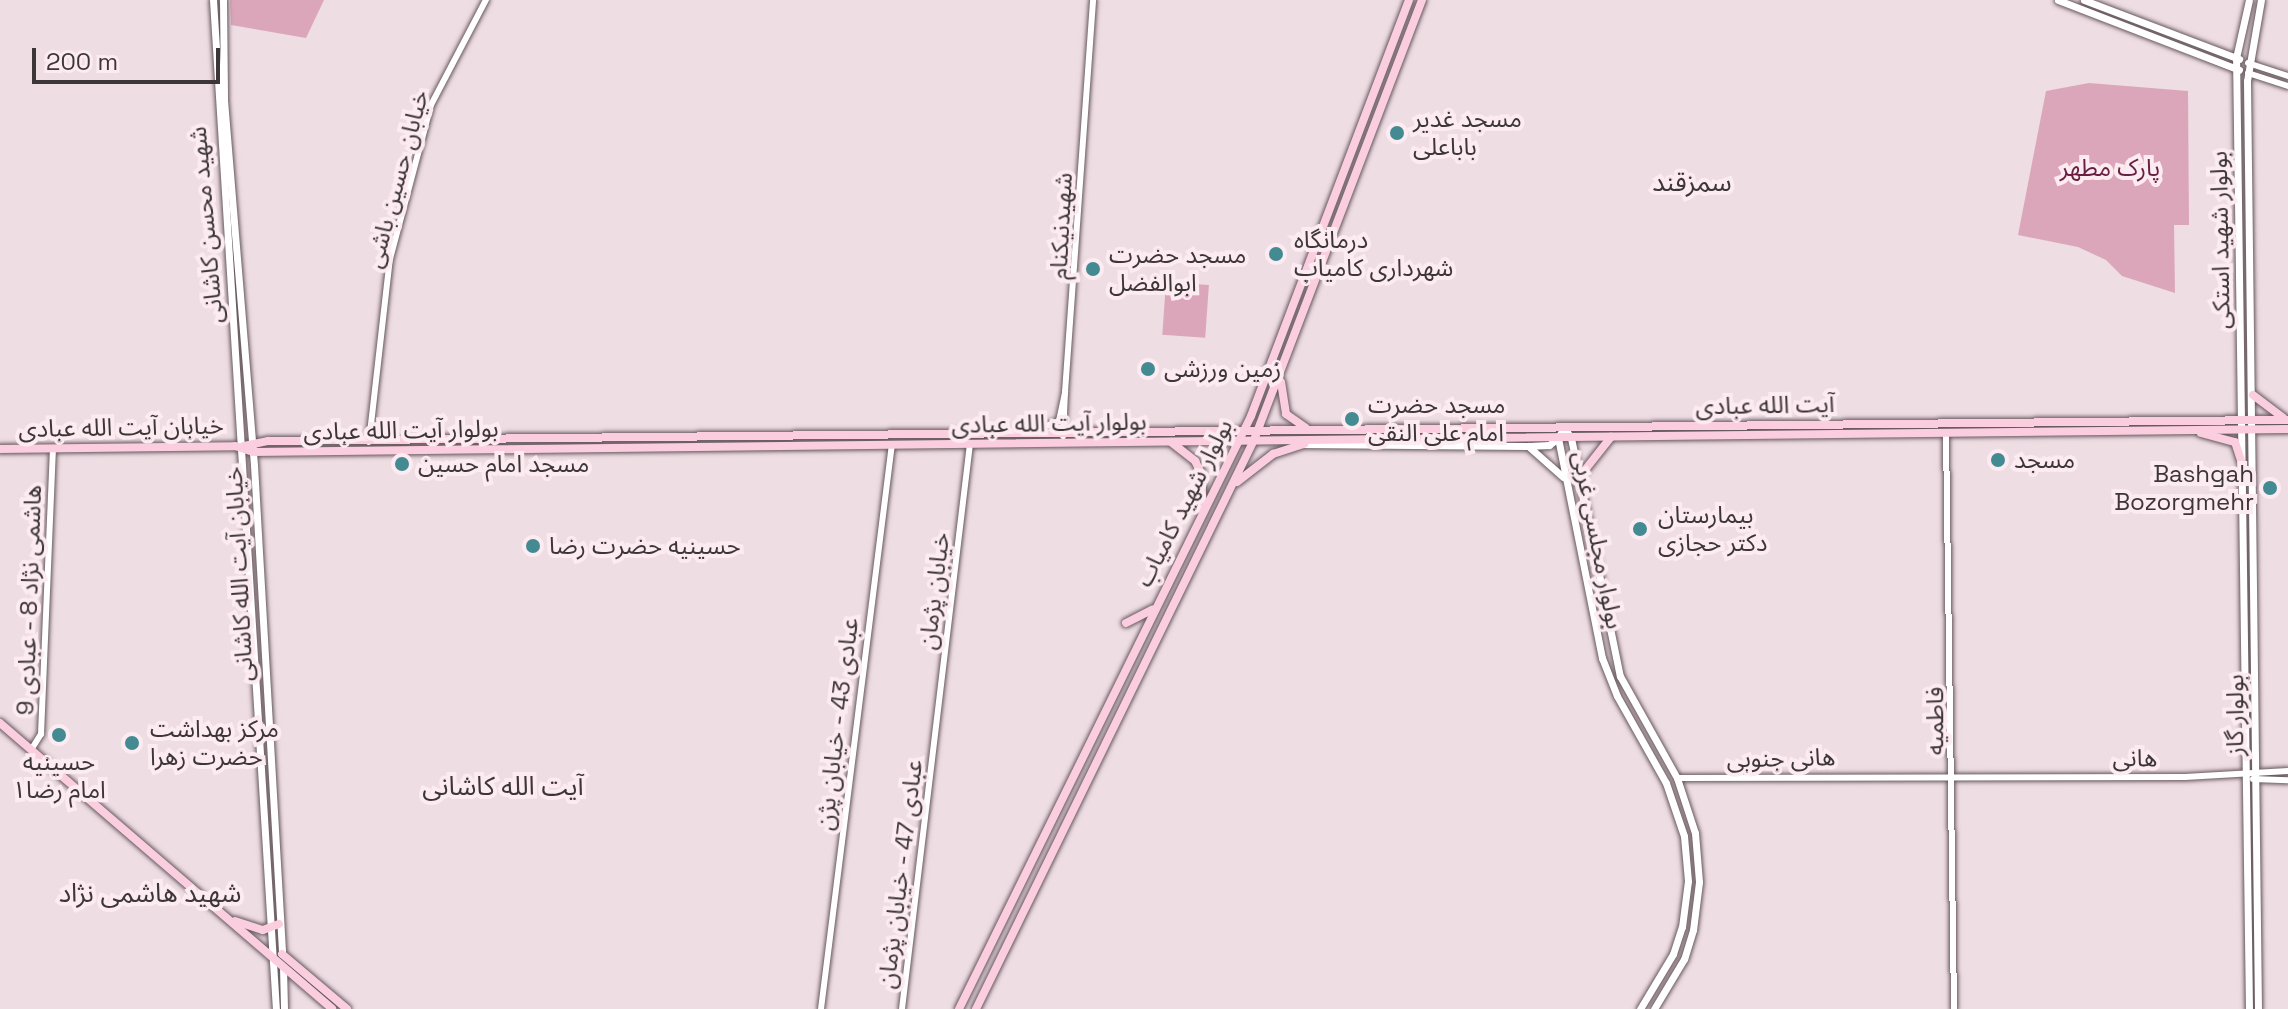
<!DOCTYPE html>
<meta charset="utf-8">
<style>
body{margin:0}
#map{position:relative;width:2288px;height:1009px;overflow:hidden;background:#eedde3;font-family:"Space Grotesk","Noto Sans Arabic",sans-serif}
div>[style]{position:absolute}
.green>*{inset:0;background:#dca6ba;transform-origin:0 0}
.roads{filter:drop-shadow(0 0 2px #66585d) drop-shadow(0 0 2px #66585d)}
.tertiary>*{height:6px;margin:-3px;padding:0 3px;transform-origin:3px;border-radius:3px;background:#fff}
.secondary>*{height:7px;margin:-3.5px;padding:0 3.5px;transform-origin:3.5px;border-radius:3.5px;background:#fff}
.primary>*{height:8px;margin:-4px;padding:0 4px;transform-origin:4px;border-radius:4px;background:#fbcedf}
.dots>*{width:22px;height:22px;translate:-50% -50%;box-sizing:border-box;border:4px solid #fcebf0;border-radius:50%}
span{translate:-50% -50%;white-space:nowrap;text-align:center;line-height:1.15;-webkit-text-stroke:8px #fcebf0;paint-order:stroke}
.poi-label{font-size:24px;color:#3d3638}
.left{translate:0 -50%;text-align:left}
.right{translate:-100% -50%;text-align:right}
.park-label{font-size:24px;color:#681f41}
.street-label{font-size:24px;color:#3d3638}
.neighbourhood-label{font-size:26px;color:#3d3638}
.scale{position:absolute;left:32px;top:48px;width:188px;height:36px;box-sizing:border-box;border:4px solid #3d3638;border-top:0;padding-left:10px;font-size:24px;line-height:28px;white-space:nowrap;color:#3d3638;-webkit-text-stroke:6px #fcebf0;paint-order:stroke}
</style>
<div id="map">
<div class="green">
<div style="clip-path:polygon(230px 0,324px 0,306px 38px,231px 25px)"></div>
<div style="clip-path:polygon(2089px 83px,2188px 91px,2189px 225px,2174px 225px,2175px 293px,2122px 276px,2106px 260px,2078px 247px,2018px 235px,2046px 91px)"></div>
<div style="left:1166px;top:282px;width:43px;height:53px;rotate:4deg"></div>
</div>
<div class="roads">
<div class="tertiary">
<div style="left:2248px;top:63px;width:42px;rotate:18deg"></div>
<div style="left:2248px;top:73px;width:42px;rotate:18deg"></div>
<div style="left:1033px;top:431px;width:28px;rotate:-21deg"></div>
<div style="left:1059px;top:421px;width:30px;rotate:-78deg"></div>
<div style="left:1065px;top:392px;width:393px;rotate:-85.9deg"></div>
<div style="left:1946px;top:434px;width:575px;rotate:89.2deg"></div>
<div style="left:1063px;top:436px;width:44px;rotate:-87.4deg"></div>
<div style="left:369px;top:442px;width:184px;rotate:-83.5deg"></div>
<div style="left:390px;top:259px;width:132px;rotate:-75.1deg"></div>
<div style="left:424px;top:131px;width:27px;rotate:-75deg"></div>
<div style="left:431px;top:105px;width:119px;rotate:-62.4deg"></div>
<div style="left:31px;top:750px;width:19px;rotate:-58deg"></div>
<div style="left:41px;top:734px;width:286px;rotate:-87.6deg"></div>
<div style="left:1677px;top:778px;width:508px;rotate:-0.11deg"></div>
<div style="left:2185px;top:777px;width:103px;rotate:-3.3deg"></div>
<div style="left:2253px;top:779px;width:35px;rotate:2deg"></div>
<div style="left:821px;top:1009px;width:569px;rotate:-82.84deg"></div>
<div style="left:902px;top:1009px;width:569px;rotate:-83.14deg"></div>
</div>
<div class="secondary">
<div style="left:213px;top:0;width:1011px;rotate:86.43deg"></div>
<div style="left:223px;top:0;width:100px;rotate:89.4deg"></div>
<div style="left:224px;top:100px;width:366px;rotate:85.3deg"></div>
<div style="left:254px;top:465px;width:490px;rotate:86.7deg"></div>
<div style="left:2058px;top:0;width:194px;rotate:21.1deg"></div>
<div style="left:2084px;top:0;width:166px;rotate:20.8deg"></div>
<div style="left:1299px;top:444px;width:229px;rotate:0.5deg"></div>
<div style="left:1528px;top:446px;width:21px;rotate:-3deg"></div>
<div style="left:1549px;top:445px;width:11px;rotate:-38deg"></div>
<div style="left:1528px;top:446px;width:47px;rotate:41.5deg"></div>
<div style="left:283px;top:967px;width:42px;rotate:88.6deg"></div>
<div style="left:1640px;top:1009px;width:64px;rotate:-59deg"></div>
<div style="left:1673px;top:954px;width:28px;rotate:-72deg"></div>
<div style="left:1682px;top:927px;width:46px;rotate:-82.6deg"></div>
<div style="left:1688px;top:881px;width:45px;rotate:-95.1deg"></div>
<div style="left:1684px;top:836px;width:56px;rotate:-108.8deg"></div>
<div style="left:1666px;top:783px;width:100px;rotate:-119.4deg"></div>
<div style="left:1617px;top:696px;width:41px;rotate:-111.5deg"></div>
<div style="left:1602px;top:658px;width:224px;rotate:-101.3deg"></div>
<div style="left:1558px;top:438px;width:13px;rotate:-61deg"></div>
<div style="left:1564px;top:427px;width:13px;rotate:58deg"></div>
<div style="left:1571px;top:438px;width:243px;rotate:78.4deg"></div>
<div style="left:1620px;top:676px;width:117px;rotate:60.8deg"></div>
<div style="left:1677px;top:778px;width:58px;rotate:71.9deg"></div>
<div style="left:1695px;top:833px;width:49px;rotate:85.3deg"></div>
<div style="left:1699px;top:882px;width:48px;rotate:97.1deg"></div>
<div style="left:1693px;top:930px;width:30px;rotate:107deg"></div>
<div style="left:1684px;top:959px;width:58px;rotate:121deg"></div>
<div style="left:2249px;top:1009px;width:951px;rotate:-90.78deg"></div>
<div style="left:2236px;top:58px;width:59px;rotate:-77.4deg"></div>
<div style="left:2258px;top:1009px;width:928px;rotate:-90.68deg"></div>
<div style="left:2247px;top:81px;width:82px;rotate:-80.2deg"></div>
</div>
<div class="primary">
<div style="left:1281px;top:382px;width:32px;rotate:81deg"></div>
<div style="left:1286px;top:414px;width:24px;rotate:35deg"></div>
<div style="left:2253px;top:395px;width:38px;rotate:37deg"></div>
<div style="left:2201px;top:433px;width:35px;rotate:15deg"></div>
<div style="left:2235px;top:442px;width:28px;rotate:72deg"></div>
<div style="left:1171px;top:442px;width:31px;rotate:38deg"></div>
<div style="left:1195px;top:461px;width:16px;rotate:63deg"></div>
<div style="left:1202px;top:475px;width:36px;rotate:90deg"></div>
<div style="left:244px;top:446px;width:25px;rotate:-12deg"></div>
<div style="left:268px;top:441px;width:2020px;rotate:-0.6deg"></div>
<div style="left:0;top:449px;width:235px;rotate:-0.7deg"></div>
<div style="left:235px;top:446px;width:19px;rotate:18deg"></div>
<div style="left:253px;top:452px;width:2035px;rotate:-0.65deg"></div>
<div style="left:1577px;top:480px;width:55px;rotate:-51.7deg"></div>
<div style="left:1237px;top:482px;width:46px;rotate:-37.9deg"></div>
<div style="left:1273px;top:454px;width:33px;rotate:-18deg"></div>
<div style="left:1126px;top:623px;width:30px;rotate:-27deg"></div>
<div style="left:0;top:723px;width:438px;rotate:40.7deg"></div>
<div style="left:235px;top:921px;width:29px;rotate:18deg"></div>
<div style="left:263px;top:930px;width:17px;rotate:-21deg"></div>
<div style="left:282px;top:954px;width:85px;rotate:40.2deg"></div>
<div style="left:959px;top:1009px;width:661px;rotate:-63.78deg"></div>
<div style="left:1251px;top:416px;width:445px;rotate:-69.2deg"></div>
<div style="left:976px;top:1009px;width:633px;rotate:-63.96deg"></div>
<div style="left:1254px;top:440px;width:471px;rotate:-69.1deg"></div>
</div>
</div>
<div class="dots">
<div style="left:1397px;top:133px;background:#438a92"></div>
<div style="left:1276px;top:254px;background:#438a92"></div>
<div style="left:1093px;top:269px;background:#438a92"></div>
<div style="left:1148px;top:369px;background:#438a92"></div>
<div style="left:1352px;top:419px;background:#438a92"></div>
<div style="left:1998px;top:460px;background:#438a92"></div>
<div style="left:402px;top:464px;background:#438a92"></div>
<div style="left:2270px;top:488px;background:#438a92"></div>
<div style="left:1640px;top:529px;background:#438a92"></div>
<div style="left:533px;top:546px;background:#438a92"></div>
<div style="left:59px;top:735px;background:#438a92"></div>
<div style="left:132px;top:743px;background:#438a92"></div>
</div>
<div class="poi-label">
<span class="left" style="left:1413px;top:133px">مسجد غدیر<br>باباعلی</span>
<span class="left" style="left:1294px;top:254px">درمانگاه<br>شهرداری کامیاب</span>
<span class="left" style="left:1109px;top:269px">مسجد حضرت<br>ابوالفضل</span>
<span class="left" style="left:1164px;top:369px">زمین ورزشی</span>
<span class="left" style="left:1368px;top:419px">مسجد حضرت<br>امام علی النقی</span>
<span class="left" style="left:2014px;top:460px">مسجد</span>
<span class="left" style="left:418px;top:464px">مسجد امام حسین</span>
<span class="right" style="left:2254px;top:488px">Bashgah<br>Bozorgmehr</span>
<span class="left" style="left:1658px;top:529px">بیمارستان<br>دکتر حجازی</span>
<span class="left" style="left:549px;top:546px">حسینیه حضرت رضا</span>
<span class="left" style="left:150px;top:743px">مرکز بهداشت<br>حضرت زهرا</span>
<span style="left:59px;top:776px">حسینیه<br>امام رضا۱</span>
</div>
<div class="park-label">
<span style="left:2110px;top:168px">پارک مطهر</span>
</div>
<div class="street-label">
<span style="left:397px;top:179px;rotate:-75deg">خیابان حسین باشی</span>
<span style="left:206px;top:225px;rotate:-95deg">شهید محسن کاشانی</span>
<span style="left:1061px;top:226px;rotate:-87deg">شهیدنیکنام</span>
<span style="left:2220px;top:240px;rotate:-91deg">بولوار شهید استکی</span>
<span style="left:1765px;top:405px;rotate:-1deg">آیت الله عبادی</span>
<span style="left:1049px;top:423px;rotate:-1deg">بولوار آیت الله عبادی</span>
<span style="left:121px;top:427px;rotate:-1deg">خیابان آیت الله عبادی</span>
<span style="left:401px;top:430px;rotate:-1deg">بولوار آیت الله عبادی</span>
<span style="left:1184px;top:503px;rotate:-63deg">بولوار شهید کامیاب</span>
<span style="left:1598px;top:540px;rotate:79deg">بولوار مجلسی غربی</span>
<span style="left:239px;top:574px;rotate:-93deg">خیابان آیت الله کاشانی</span>
<span style="left:934px;top:591px;rotate:-83deg">خیابان پژمان</span>
<span style="left:29px;top:600px;rotate:-88deg">هاشمی نژاد 8 - عبادی 9</span>
<span style="left:2235px;top:715px;rotate:-90deg">بولوار گاز</span>
<span style="left:1935px;top:721px;rotate:-90deg">فاطمیه</span>
<span style="left:837px;top:724px;rotate:-83deg">عبادی 43 - خیابان پژن</span>
<span style="left:1781px;top:758px;rotate:-1deg">هانی جنوبی</span>
<span style="left:2135px;top:758px;rotate:1deg">هانی</span>
<span style="left:900px;top:874px;rotate:-83deg">عبادی 47 - خیابان پژمان</span>
</div>
<div class="neighbourhood-label">
<span style="left:1692px;top:183px">سمزقند</span>
<span style="left:503px;top:787px">آیت الله کاشانی</span>
<span style="left:150px;top:894px">شهید هاشمی نژاد</span>
</div>
<div class="scale">200 m</div>
</div>
